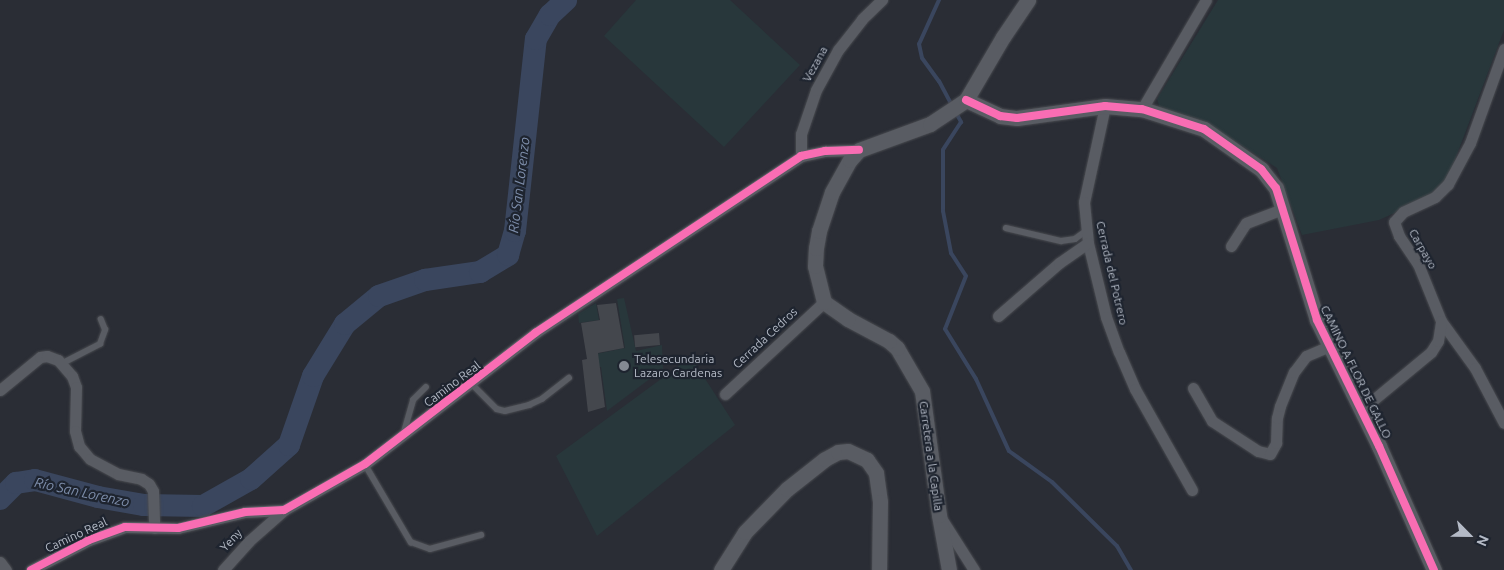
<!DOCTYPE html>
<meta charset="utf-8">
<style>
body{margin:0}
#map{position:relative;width:1504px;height:570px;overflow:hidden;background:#2a2d35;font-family:Ubuntu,sans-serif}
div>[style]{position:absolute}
.green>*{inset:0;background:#28373b}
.stream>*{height:4px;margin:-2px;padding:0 2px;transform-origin:2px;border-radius:2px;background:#3a465e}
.river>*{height:22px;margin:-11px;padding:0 11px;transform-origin:11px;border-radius:11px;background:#3a465e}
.building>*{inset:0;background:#44474d;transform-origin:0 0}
.roads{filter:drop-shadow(0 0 1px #484a4f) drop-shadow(0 0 1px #484a4f)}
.service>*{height:5.5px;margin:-2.75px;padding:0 2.75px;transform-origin:2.75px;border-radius:2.75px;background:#595c63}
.minor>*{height:11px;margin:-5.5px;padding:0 5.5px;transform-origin:5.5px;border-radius:5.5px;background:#595c63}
.tertiary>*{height:15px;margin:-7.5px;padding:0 7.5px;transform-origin:7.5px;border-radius:7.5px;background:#595c63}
.cycleway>*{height:8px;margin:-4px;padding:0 4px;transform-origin:4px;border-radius:4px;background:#f96db3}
.dots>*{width:14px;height:14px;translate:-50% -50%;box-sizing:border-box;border:2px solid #1e242f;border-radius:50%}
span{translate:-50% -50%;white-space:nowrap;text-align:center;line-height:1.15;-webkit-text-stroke:4.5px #1e242f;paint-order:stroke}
.street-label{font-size:12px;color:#b4bac6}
.poi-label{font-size:12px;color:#b4bac6}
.left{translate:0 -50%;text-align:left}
.water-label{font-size:14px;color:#7e8eab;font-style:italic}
.north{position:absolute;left:1444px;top:510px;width:50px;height:50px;-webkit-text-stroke:4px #1e242f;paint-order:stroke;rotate:113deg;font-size:14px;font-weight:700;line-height:20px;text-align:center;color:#b4bac6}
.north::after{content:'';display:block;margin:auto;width:18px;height:22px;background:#b4bac6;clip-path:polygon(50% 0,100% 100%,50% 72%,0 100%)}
</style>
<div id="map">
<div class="green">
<div style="clip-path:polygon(636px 0,730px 0,800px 65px,724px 147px,604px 36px)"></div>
<div style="clip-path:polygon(1218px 0,1504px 0,1504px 30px,1453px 165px,1438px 193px,1379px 220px,1302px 235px,1277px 168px,1203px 121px,1160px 109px,1157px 99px)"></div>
<div style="clip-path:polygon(624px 298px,636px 351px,662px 345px,663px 369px,607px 411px,601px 367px,592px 368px,591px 355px,625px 348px,617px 299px)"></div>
<div style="clip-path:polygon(596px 303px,599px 320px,579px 323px,578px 314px)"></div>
<div style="clip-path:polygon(691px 357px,735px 425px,597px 536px,556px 456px)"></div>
</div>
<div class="stream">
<div style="left:939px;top:0;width:48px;rotate:114.4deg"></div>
<div style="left:919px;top:44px;width:14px;rotate:78deg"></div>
<div style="left:922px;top:58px;width:29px;rotate:54deg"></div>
<div style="left:939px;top:81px;width:27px;rotate:62deg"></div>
<div style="left:955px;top:111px;width:13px;rotate:61deg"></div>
<div style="left:961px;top:122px;width:33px;rotate:123deg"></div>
<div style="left:943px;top:150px;width:61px;rotate:90deg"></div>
<div style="left:943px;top:211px;width:43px;rotate:79.2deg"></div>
<div style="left:951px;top:253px;width:27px;rotate:57deg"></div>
<div style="left:966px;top:276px;width:57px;rotate:111.6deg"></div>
<div style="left:945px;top:329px;width:59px;rotate:58.2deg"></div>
<div style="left:976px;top:379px;width:79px;rotate:65.4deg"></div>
<div style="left:1009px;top:451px;width:53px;rotate:35.8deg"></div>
<div style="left:1052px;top:482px;width:91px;rotate:44.6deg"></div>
<div style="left:1117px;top:546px;width:28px;rotate:60deg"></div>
</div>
<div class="river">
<div style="left:0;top:499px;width:23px;rotate:-45deg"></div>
<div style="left:16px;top:483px;width:19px;rotate:-9deg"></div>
<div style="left:35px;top:480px;width:65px;rotate:15.1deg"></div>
<div style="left:98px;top:497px;width:47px;rotate:9.9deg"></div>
<div style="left:144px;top:505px;width:59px;rotate:1deg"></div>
<div style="left:203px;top:506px;width:55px;rotate:-29.4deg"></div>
<div style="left:251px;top:479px;width:51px;rotate:-41.8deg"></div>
<div style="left:289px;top:445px;width:73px;rotate:-70.8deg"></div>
<div style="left:313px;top:376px;width:61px;rotate:-58.4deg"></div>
<div style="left:345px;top:324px;width:44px;rotate:-39.5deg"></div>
<div style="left:379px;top:296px;width:49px;rotate:-19.2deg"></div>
<div style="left:425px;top:280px;width:56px;rotate:-8.3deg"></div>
<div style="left:480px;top:272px;width:33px;rotate:-31deg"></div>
<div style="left:508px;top:255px;width:25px;rotate:-74deg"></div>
<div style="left:515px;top:231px;width:193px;rotate:-83.8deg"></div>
<div style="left:536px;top:39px;width:28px;rotate:-60deg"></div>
<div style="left:550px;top:15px;width:22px;rotate:-43deg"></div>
</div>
<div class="building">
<div style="clip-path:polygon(616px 303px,624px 348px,598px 353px,605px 407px,588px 412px,582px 360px,587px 359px,581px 323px,600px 320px,597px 305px)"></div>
<div style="left:659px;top:333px;width:12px;height:25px;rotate:85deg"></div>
</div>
<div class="roads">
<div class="service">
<div style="left:1006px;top:228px;width:57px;rotate:13.3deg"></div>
<div style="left:1061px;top:241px;width:14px;rotate:-8deg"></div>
<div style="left:1075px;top:239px;width:14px;rotate:-36deg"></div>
<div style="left:61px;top:364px;width:44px;rotate:-27.1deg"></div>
<div style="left:100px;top:344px;width:15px;rotate:-70deg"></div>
<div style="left:105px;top:330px;width:11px;rotate:-112deg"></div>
<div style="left:472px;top:384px;width:35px;rotate:45deg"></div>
<div style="left:497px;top:409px;width:8px;rotate:14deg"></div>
<div style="left:505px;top:411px;width:25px;rotate:-14deg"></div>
<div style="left:529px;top:405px;width:14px;rotate:-25deg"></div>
<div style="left:542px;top:399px;width:34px;rotate:-38deg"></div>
<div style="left:404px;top:432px;width:33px;rotate:-74deg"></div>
<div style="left:413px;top:400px;width:18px;rotate:-45deg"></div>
<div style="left:365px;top:464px;width:91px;rotate:59.5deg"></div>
<div style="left:411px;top:542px;width:20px;rotate:20deg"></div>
<div style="left:430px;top:549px;width:53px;rotate:-15.4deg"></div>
</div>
<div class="minor">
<div style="left:1504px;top:49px;width:100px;rotate:109.9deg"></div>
<div style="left:1470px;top:143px;width:47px;rotate:118.2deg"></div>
<div style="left:1448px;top:184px;width:18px;rotate:135deg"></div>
<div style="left:1435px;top:197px;width:35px;rotate:155deg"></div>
<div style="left:1403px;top:212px;width:13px;rotate:132deg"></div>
<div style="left:1394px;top:222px;width:15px;rotate:70deg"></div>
<div style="left:1399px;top:236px;width:34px;rotate:56deg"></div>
<div style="left:1418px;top:264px;width:61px;rotate:68deg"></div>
<div style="left:1441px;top:321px;width:58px;rotate:54.1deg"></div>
<div style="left:1475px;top:368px;width:62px;rotate:62.2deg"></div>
<div style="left:1105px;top:106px;width:98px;rotate:102.3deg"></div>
<div style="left:1084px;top:202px;width:41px;rotate:84.4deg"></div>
<div style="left:1088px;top:243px;width:76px;rotate:76.3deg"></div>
<div style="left:1106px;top:317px;width:37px;rotate:70deg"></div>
<div style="left:1119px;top:352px;width:40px;rotate:66.6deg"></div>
<div style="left:1135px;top:389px;width:116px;rotate:60.6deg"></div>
<div style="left:1142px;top:109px;width:126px;rotate:-59.6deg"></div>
<div style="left:801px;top:156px;width:22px;rotate:-90deg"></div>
<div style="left:801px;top:134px;width:46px;rotate:-71.2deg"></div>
<div style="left:816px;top:90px;width:46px;rotate:-61.2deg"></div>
<div style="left:838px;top:50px;width:39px;rotate:-52deg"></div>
<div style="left:862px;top:19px;width:28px;rotate:-44deg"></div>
<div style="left:1231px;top:246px;width:27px;rotate:-57deg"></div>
<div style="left:1246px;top:223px;width:40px;rotate:-21deg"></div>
<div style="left:998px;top:316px;width:81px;rotate:-41deg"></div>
<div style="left:1059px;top:263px;width:35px;rotate:-35deg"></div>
<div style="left:1193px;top:388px;width:38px;rotate:60deg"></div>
<div style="left:1212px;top:421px;width:55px;rotate:33.1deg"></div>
<div style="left:1258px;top:451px;width:12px;rotate:14deg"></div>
<div style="left:1270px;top:454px;width:13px;rotate:-61deg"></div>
<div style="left:1276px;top:443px;width:25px;rotate:-88deg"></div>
<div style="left:1277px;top:418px;width:12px;rotate:-76deg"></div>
<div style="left:1280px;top:406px;width:37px;rotate:-68deg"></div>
<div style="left:1294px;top:372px;width:20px;rotate:-53deg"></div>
<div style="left:1306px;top:356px;width:26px;rotate:-23deg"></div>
<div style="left:0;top:390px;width:52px;rotate:-39.5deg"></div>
<div style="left:40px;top:357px;width:7px;rotate:-8deg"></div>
<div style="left:47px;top:356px;width:12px;rotate:20deg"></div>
<div style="left:58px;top:360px;width:21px;rotate:49deg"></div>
<div style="left:72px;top:376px;width:12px;rotate:70deg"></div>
<div style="left:76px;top:387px;width:44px;rotate:91.3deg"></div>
<div style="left:75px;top:431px;width:16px;rotate:75deg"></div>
<div style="left:79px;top:446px;width:17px;rotate:50deg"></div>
<div style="left:90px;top:459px;width:32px;rotate:28deg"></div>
<div style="left:118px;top:474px;width:24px;rotate:12deg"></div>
<div style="left:141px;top:479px;width:9px;rotate:32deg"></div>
<div style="left:149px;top:484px;width:8px;rotate:60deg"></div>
<div style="left:153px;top:491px;width:37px;rotate:88deg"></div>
<div style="left:725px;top:394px;width:135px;rotate:-42.9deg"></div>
<div style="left:1361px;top:410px;width:91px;rotate:-39.6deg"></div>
<div style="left:1431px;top:352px;width:13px;rotate:-58deg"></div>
<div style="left:1438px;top:341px;width:20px;rotate:-81deg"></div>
<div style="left:941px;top:518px;width:62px;rotate:57.6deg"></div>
<div style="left:0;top:562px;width:10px;rotate:53deg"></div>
<div style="left:31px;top:570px;width:65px;rotate:-27.3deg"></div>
<div style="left:89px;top:540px;width:38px;rotate:-20deg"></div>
<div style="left:125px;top:527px;width:53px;rotate:1.1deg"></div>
<div style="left:178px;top:528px;width:69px;rotate:-13.4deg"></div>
<div style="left:245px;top:512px;width:39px;rotate:-3deg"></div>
<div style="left:284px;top:510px;width:93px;rotate:-29.6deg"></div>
<div style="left:365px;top:464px;width:215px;rotate:-37.6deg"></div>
<div style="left:535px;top:333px;width:320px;rotate:-33.6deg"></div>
<div style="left:801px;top:156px;width:25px;rotate:-12deg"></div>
<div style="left:825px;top:151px;width:34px;rotate:-2deg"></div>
<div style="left:223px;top:570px;width:39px;rotate:-48deg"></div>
<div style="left:249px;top:541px;width:47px;rotate:-41.5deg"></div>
</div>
<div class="tertiary">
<div style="left:966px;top:100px;width:38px;rotate:25deg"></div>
<div style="left:1000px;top:116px;width:17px;rotate:7deg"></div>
<div style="left:1017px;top:118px;width:89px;rotate:-7.8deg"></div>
<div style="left:1105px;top:106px;width:37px;rotate:5deg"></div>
<div style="left:1142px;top:109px;width:65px;rotate:17.9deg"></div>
<div style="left:1204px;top:129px;width:70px;rotate:35.1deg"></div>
<div style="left:1261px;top:169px;width:24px;rotate:52deg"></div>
<div style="left:1276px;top:188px;width:138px;rotate:72.7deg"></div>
<div style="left:1317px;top:320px;width:140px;rotate:63.8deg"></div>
<div style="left:1379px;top:446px;width:136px;rotate:66.1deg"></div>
<div style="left:721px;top:570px;width:45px;rotate:-57.7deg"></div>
<div style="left:745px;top:532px;width:60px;rotate:-45.7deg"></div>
<div style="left:787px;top:489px;width:48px;rotate:-38.3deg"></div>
<div style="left:825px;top:459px;width:15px;rotate:-28deg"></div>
<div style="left:838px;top:452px;width:10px;rotate:-6deg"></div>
<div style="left:848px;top:451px;width:21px;rotate:25deg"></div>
<div style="left:867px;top:460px;width:16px;rotate:55deg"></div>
<div style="left:876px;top:473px;width:29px;rotate:82deg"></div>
<div style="left:880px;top:502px;width:68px;rotate:90.8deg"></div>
<div style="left:949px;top:570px;width:56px;rotate:-100.3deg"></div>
<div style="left:939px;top:515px;width:125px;rotate:-97.8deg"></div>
<div style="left:922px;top:391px;width:50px;rotate:-120.2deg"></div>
<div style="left:897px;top:348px;width:11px;rotate:-139deg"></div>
<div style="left:889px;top:341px;width:47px;rotate:-151.8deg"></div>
<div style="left:848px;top:319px;width:29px;rotate:-145deg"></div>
<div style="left:824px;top:302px;width:37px;rotate:-104deg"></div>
<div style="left:815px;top:266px;width:18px;rotate:-87deg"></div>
<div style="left:816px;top:248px;width:17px;rotate:-80deg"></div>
<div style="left:819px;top:231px;width:41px;rotate:-71.6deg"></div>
<div style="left:832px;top:192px;width:37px;rotate:-61deg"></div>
<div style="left:850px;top:160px;width:13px;rotate:-48deg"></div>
<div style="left:859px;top:150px;width:76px;rotate:-20.1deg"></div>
<div style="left:930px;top:124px;width:43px;rotate:-33.7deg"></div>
<div style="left:966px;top:100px;width:73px;rotate:-59.6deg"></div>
<div style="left:1003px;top:37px;width:45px;rotate:-56deg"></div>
</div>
</div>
<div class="cycleway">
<div style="left:966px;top:100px;width:38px;rotate:25deg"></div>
<div style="left:1000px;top:116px;width:17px;rotate:7deg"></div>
<div style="left:1017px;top:118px;width:89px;rotate:-7.8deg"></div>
<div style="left:1105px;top:106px;width:37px;rotate:5deg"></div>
<div style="left:1142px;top:109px;width:65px;rotate:17.9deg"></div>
<div style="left:1204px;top:129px;width:70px;rotate:35.1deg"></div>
<div style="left:1261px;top:169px;width:24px;rotate:52deg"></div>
<div style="left:1276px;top:188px;width:138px;rotate:72.7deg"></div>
<div style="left:1317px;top:320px;width:140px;rotate:63.8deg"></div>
<div style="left:1379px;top:446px;width:136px;rotate:66.1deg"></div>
<div style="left:31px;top:570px;width:65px;rotate:-27.3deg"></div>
<div style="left:89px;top:540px;width:38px;rotate:-20deg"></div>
<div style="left:125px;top:527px;width:53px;rotate:1.1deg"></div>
<div style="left:178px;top:528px;width:69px;rotate:-13.4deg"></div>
<div style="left:245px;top:512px;width:39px;rotate:-3deg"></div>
<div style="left:284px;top:510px;width:93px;rotate:-29.6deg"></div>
<div style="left:365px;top:464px;width:215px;rotate:-37.6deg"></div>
<div style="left:535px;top:333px;width:320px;rotate:-33.6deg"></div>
<div style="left:801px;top:156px;width:25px;rotate:-12deg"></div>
<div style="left:825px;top:151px;width:34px;rotate:-2deg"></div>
</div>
<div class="dots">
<div style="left:624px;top:366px;background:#848993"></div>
</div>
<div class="street-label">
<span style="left:815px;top:64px;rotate:-61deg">Vezana</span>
<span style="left:1423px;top:249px;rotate:60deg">Carpayo</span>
<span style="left:1112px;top:273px;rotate:77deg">Cerrada del Potrero</span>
<span style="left:765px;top:338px;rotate:-43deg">Cerrada Cedros</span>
<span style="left:1356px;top:372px;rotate:64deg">CAMINO A FLOR DE GALLO</span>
<span style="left:452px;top:384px;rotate:-37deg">Camino Real</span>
<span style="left:931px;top:456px;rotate:82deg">Carretera a la Capilla</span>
<span style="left:76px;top:535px;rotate:-25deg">Camino Real</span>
<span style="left:231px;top:540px;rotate:-47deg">Yeny</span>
</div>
<div class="poi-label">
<span class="left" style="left:634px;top:366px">Telesecundaria<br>Lazaro Cardenas</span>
</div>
<div class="water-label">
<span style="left:519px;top:185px;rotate:-83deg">Río San Lorenzo</span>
<span style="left:82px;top:492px;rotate:12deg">Río San Lorenzo</span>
</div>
<div class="north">N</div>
</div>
